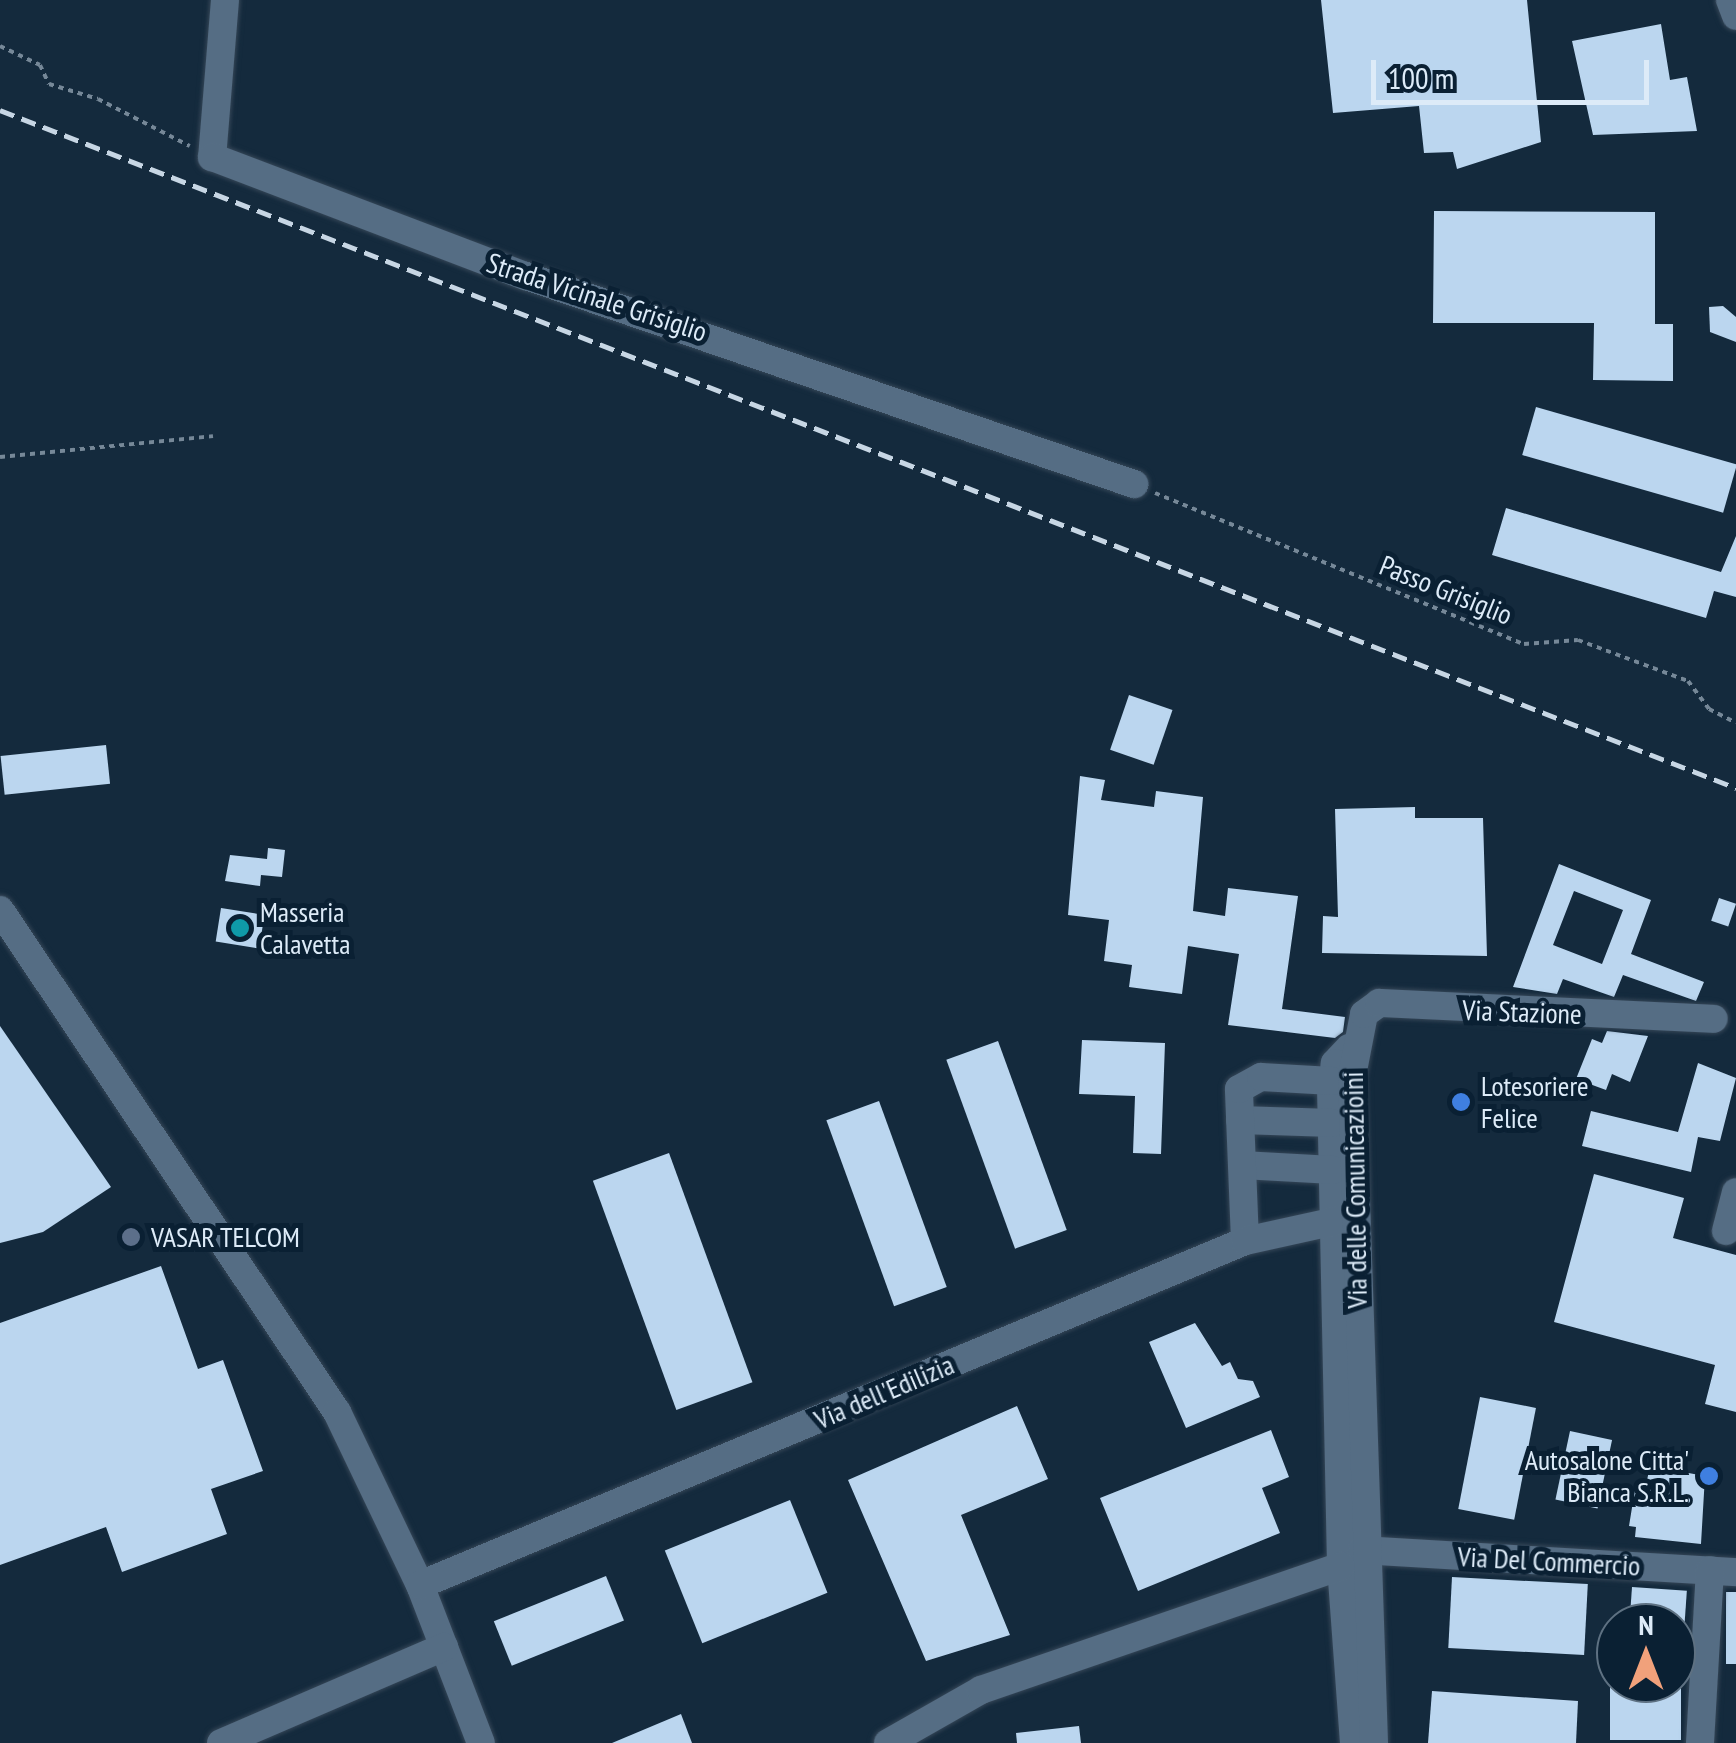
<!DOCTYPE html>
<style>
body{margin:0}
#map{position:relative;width:1736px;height:1743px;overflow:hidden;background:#142a3d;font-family:"PT Sans Narrow",sans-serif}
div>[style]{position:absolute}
.building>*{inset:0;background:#bbd6ef;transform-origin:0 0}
.path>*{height:4px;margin-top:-2px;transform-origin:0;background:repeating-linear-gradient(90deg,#768898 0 5px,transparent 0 10px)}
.roads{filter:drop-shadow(0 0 2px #354657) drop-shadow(0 0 2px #354657)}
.minor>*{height:28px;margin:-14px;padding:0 14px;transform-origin:14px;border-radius:14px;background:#556d84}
.rail>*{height:5px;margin-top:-2.5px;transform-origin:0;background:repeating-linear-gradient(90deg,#c7d6e4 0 15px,transparent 0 23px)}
.dots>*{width:28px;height:28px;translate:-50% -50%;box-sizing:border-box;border:5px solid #0a2033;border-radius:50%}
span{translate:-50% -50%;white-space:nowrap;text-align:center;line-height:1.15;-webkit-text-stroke:10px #0a2033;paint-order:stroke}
.street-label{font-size:28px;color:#ddebf8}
.poi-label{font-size:28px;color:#ddebf8}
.left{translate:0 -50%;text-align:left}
.right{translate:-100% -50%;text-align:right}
.north{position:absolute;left:1596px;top:1603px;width:100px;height:100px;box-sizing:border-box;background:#0a2033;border:2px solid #5e7182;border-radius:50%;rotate:0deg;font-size:28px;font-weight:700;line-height:40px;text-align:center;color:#ddebf8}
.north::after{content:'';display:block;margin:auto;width:35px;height:45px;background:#f1a17b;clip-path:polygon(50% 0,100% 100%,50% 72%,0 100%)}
.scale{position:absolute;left:1371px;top:60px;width:278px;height:45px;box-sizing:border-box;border:5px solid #ddebf8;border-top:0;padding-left:12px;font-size:30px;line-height:35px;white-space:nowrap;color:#ddebf8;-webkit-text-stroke:8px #0a2033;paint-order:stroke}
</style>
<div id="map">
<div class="building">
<div style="clip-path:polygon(1321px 0,1527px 0,1541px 142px,1457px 169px,1453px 152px,1424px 153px,1419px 106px,1333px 113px)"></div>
<div style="clip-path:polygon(1661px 24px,1670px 80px,1687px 77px,1697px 131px,1593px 135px,1572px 41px)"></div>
<div style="clip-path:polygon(1434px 211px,1655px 212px,1655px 324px,1673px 324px,1673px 381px,1593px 380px,1594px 323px,1433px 323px)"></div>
<div style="clip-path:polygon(1723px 306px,1736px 317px,1736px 342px,1710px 332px,1709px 307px)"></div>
<div style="left:1536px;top:407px;width:209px;height:50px;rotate:16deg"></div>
<div style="clip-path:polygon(1506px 508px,1721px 572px,1736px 536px,1736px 597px,1714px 591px,1706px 618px,1492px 555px)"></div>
<div style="left:1129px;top:695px;width:46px;height:58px;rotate:19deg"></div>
<div style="left:106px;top:745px;width:39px;height:106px;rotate:84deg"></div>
<div style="clip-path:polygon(1080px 776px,1105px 780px,1101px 800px,1154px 807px,1156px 791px,1203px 797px,1193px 911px,1225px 916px,1228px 888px,1298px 896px,1282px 1009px,1345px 1017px,1343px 1032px,1335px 1038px,1228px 1025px,1239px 954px,1188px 946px,1182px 994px,1129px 987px,1132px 965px,1104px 961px,1109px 920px,1068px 915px)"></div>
<div style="clip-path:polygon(1415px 807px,1415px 818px,1483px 818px,1487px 956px,1322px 953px,1323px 916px,1338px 917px,1335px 809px)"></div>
<div style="clip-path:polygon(268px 848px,285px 850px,282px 877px,261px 875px,260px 886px,225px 881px,230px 855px,267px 859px)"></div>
<div style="clip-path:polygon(evenodd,1559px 864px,1651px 900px,1631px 954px,1704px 982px,1696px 1001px,1623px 975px,1614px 997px,1563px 979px,1557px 994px,1513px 987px,1559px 864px,1574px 891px,1623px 910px,1602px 964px,1553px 945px,1574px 891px)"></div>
<div style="left:1719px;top:898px;width:18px;height:24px;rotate:19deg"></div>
<div style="left:221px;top:908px;width:44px;height:34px;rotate:9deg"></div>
<div style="clip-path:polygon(0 1026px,111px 1187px,43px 1232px,0 1243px)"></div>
<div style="clip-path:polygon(1607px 1031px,1648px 1036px,1630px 1082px,1612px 1074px,1606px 1090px,1576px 1079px,1592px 1039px,1602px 1043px)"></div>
<div style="clip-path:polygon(1082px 1040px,1165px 1043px,1161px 1154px,1133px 1153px,1135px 1096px,1079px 1094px)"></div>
<div style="left:998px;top:1041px;width:201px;height:55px;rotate:70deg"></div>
<div style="clip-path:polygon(1698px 1063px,1736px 1078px,1720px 1141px,1698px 1137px,1691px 1172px,1582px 1146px,1591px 1111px,1678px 1132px)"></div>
<div style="left:879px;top:1101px;width:198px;height:56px;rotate:70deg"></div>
<div style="left:669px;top:1153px;width:244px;height:81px;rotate:70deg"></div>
<div style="clip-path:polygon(1594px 1174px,1684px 1198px,1673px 1238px,1736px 1255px,1736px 1412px,1705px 1404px,1715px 1365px,1554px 1322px)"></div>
<div style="clip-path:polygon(161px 1266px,198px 1369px,223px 1360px,263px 1471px,211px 1489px,227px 1534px,122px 1572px,106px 1527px,0 1565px,0 1323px)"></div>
<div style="clip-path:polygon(1195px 1323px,1222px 1366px,1230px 1362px,1238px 1379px,1253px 1381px,1260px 1397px,1186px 1428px,1149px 1342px)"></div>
<div style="left:1480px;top:1397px;width:57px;height:114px;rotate:11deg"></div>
<div style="clip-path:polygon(1017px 1406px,1048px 1479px,961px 1515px,1010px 1635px,926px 1661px,848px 1480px)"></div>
<div style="clip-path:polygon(1271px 1430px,1289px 1477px,1262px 1488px,1280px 1533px,1138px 1591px,1100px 1498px)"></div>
<div style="left:1570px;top:1431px;width:43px;height:70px;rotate:12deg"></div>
<div style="clip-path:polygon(1650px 1466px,1705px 1476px,1701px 1544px,1635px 1537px,1636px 1527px,1629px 1526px,1636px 1483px,1646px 1485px)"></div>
<div style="left:790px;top:1500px;width:100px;height:135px;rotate:68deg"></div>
<div style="left:606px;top:1576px;width:48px;height:121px;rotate:68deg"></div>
<div style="left:1452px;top:1577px;width:136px;height:71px;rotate:3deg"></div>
<div style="left:1632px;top:1587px;width:55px;height:36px;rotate:4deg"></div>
<div style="left:1726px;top:1592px;width:10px;height:72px"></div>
<div style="left:1610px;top:1683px;width:71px;height:57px"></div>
<div style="clip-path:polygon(1432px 1691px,1578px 1701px,1576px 1743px,1428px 1743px)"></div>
<div style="clip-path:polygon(681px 1714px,692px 1743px,612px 1743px)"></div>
<div style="clip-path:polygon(1079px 1726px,1081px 1743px,1017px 1743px,1016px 1733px)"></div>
</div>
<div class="path">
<div style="left:0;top:46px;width:44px;rotate:25.4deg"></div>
<div style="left:40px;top:65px;width:21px;rotate:65deg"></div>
<div style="left:49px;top:84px;width:51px;rotate:17deg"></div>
<div style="left:98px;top:99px;width:103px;rotate:27.1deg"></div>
<div style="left:0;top:457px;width:214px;rotate:-5.6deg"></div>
<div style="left:1155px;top:493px;width:399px;rotate:22.3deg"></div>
<div style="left:1524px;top:644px;width:54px;rotate:-4.2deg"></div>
<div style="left:1578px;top:640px;width:117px;rotate:20.4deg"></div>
<div style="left:1688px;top:681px;width:35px;rotate:53deg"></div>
<div style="left:1709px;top:709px;width:30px;rotate:27deg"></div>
</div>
<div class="roads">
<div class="minor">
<div style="left:225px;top:0;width:158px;rotate:94.7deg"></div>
<div style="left:212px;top:157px;width:336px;rotate:20.8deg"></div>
<div style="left:526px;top:276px;width:643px;rotate:18.89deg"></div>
<div style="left:1730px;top:0;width:17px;rotate:69deg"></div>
<div style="left:0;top:910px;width:605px;rotate:56.13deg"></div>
<div style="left:337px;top:1412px;width:192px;rotate:64.4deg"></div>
<div style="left:420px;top:1585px;width:169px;rotate:68.9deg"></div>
<div style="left:1349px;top:1048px;width:21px;rotate:133deg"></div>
<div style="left:1335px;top:1063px;width:24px;rotate:99deg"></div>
<div style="left:1331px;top:1087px;width:479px;rotate:88.8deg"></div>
<div style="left:1341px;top:1566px;width:177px;rotate:85.8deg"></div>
<div style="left:1240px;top:1120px;width:92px;rotate:1.9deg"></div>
<div style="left:1242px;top:1165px;width:91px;rotate:3.1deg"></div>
<div style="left:1726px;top:1231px;width:40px;rotate:-75.6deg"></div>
<div style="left:1245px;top:1241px;width:152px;rotate:-92.3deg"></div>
<div style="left:1239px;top:1089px;width:25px;rotate:-29deg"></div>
<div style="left:1261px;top:1077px;width:71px;rotate:3.2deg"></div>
<div style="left:1362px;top:1550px;width:375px;rotate:3.4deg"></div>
<div style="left:420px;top:1585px;width:894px;rotate:-22.63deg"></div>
<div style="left:1245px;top:1241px;width:112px;rotate:-12.4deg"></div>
<div style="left:221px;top:1743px;width:243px;rotate:-23.3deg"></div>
<div style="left:888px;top:1743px;width:107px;rotate:-29.7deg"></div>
<div style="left:981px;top:1690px;width:381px;rotate:-19deg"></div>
<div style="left:1374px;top:1743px;width:667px;rotate:-91.89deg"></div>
<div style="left:1352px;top:1076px;width:63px;rotate:-79deg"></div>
<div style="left:1364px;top:1014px;width:19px;rotate:-36deg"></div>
<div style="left:1379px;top:1003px;width:335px;rotate:2.7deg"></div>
<div style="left:1700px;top:1743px;width:173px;rotate:-86.7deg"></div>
</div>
</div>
<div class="rail">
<div style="left:0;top:110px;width:1864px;rotate:21.33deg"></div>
</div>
<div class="dots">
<div style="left:240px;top:928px;background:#0f9aa8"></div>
<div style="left:1461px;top:1102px;background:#3f7fe0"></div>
<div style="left:131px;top:1237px;background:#5c6f8a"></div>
<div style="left:1709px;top:1476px;background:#3f7fe0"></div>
</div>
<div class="street-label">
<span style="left:597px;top:297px;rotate:18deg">Strada Vicinale Grisiglio</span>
<span style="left:1446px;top:590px;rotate:22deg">Passo Grisiglio</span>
<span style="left:1522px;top:1012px;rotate:2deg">Via Stazione</span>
<span style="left:1355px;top:1190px;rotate:-91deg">Via delle Comunicazioini</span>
<span style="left:884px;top:1392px;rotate:-23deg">Via dell'Edilizia</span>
<span style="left:1549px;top:1561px;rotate:3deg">Via Del Commercio</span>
</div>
<div class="poi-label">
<span class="left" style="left:260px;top:928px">Masseria<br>Calavetta</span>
<span class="left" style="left:1481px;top:1102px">Lotesoriere<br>Felice</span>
<span class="left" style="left:151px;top:1237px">VASAR TELCOM</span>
<span class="right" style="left:1689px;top:1476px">Autosalone Citta'<br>Bianca S.R.L.</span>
</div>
<div class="north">N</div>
<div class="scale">100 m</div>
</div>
